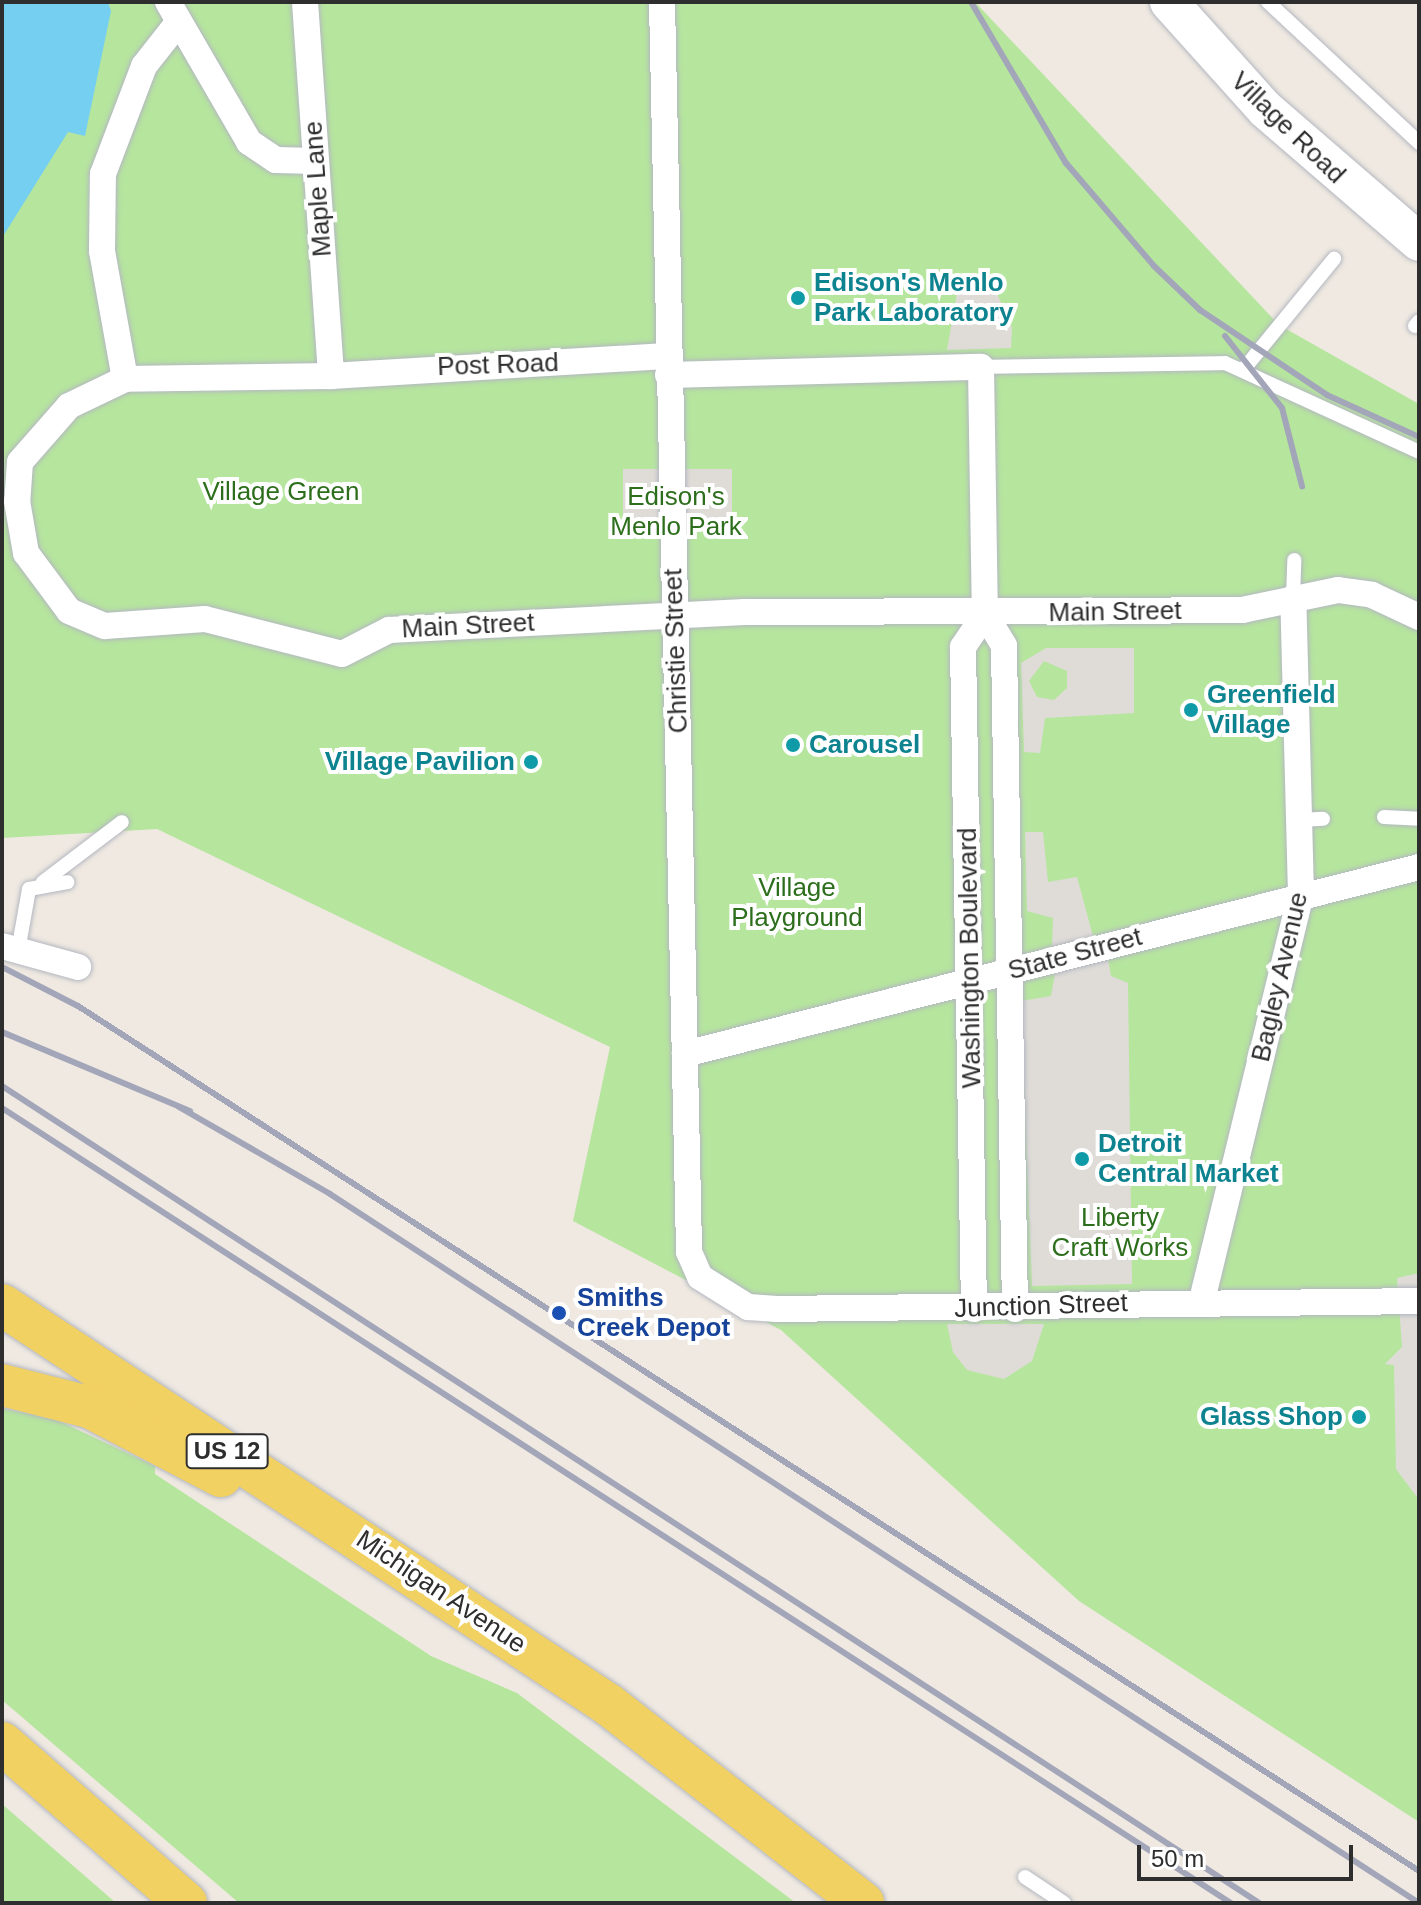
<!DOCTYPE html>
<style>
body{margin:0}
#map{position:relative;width:1421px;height:1905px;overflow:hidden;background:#efe9e1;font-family:Arial,sans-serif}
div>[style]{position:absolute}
.green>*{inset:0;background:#b6e59e}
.plaza>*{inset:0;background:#dfdcd8;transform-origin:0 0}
.water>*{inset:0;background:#75cff0}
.roads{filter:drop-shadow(0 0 2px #b4b7c1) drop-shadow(0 0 2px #b4b7c1)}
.lane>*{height:14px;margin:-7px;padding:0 7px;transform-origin:7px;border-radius:7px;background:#fff}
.street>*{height:26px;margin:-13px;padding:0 13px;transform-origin:13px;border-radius:13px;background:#fff}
.secondary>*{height:38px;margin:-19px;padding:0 19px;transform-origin:19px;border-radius:19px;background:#fff}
.primary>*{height:42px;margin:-21px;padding:0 21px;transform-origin:21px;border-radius:21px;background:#f2d163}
.rail>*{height:6px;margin:-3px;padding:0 3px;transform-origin:3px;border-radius:3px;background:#a3a6b8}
.dots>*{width:22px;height:22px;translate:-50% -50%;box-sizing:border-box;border:4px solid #fff;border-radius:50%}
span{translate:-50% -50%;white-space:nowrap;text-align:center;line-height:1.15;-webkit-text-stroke:8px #fff;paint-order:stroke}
.shield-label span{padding:2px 6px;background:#fff;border:2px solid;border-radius:6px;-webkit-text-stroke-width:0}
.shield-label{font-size:24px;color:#2e2e2e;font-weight:700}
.street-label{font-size:26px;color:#2e2e2e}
.culture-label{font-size:26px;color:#0d838f;font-weight:700}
.left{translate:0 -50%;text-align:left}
.right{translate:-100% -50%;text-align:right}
.park-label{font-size:26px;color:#2c6e1b}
.transit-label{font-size:26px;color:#164399;font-weight:700}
.frame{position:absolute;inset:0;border:4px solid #2e2e2e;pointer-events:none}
.scale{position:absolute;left:1137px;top:1845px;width:216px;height:36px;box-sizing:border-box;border:4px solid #2e2e2e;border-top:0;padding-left:10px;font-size:24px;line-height:28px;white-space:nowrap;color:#2e2e2e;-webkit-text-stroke:6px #fff;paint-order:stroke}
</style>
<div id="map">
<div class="green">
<div style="clip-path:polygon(47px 2px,975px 2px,1279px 325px,1419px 404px,1419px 1822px,1079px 1601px,781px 1330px,573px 1221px,610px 1047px,157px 829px,2px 838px,2px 206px)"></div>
<div style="clip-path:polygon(2px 1408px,57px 1420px,155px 1466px,155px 1474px,431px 1656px,517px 1693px,796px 1903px,239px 1903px,2px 1700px)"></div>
<div style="clip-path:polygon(2px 1804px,116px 1903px,2px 1903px)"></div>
</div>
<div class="plaza">
<div style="clip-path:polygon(985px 285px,996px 291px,1012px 328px,1011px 348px,947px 350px,957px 293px)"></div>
<div style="left:732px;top:469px;width:62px;height:109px;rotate:90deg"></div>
<div style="clip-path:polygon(evenodd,1046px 648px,1134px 648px,1134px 713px,1045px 718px,1040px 753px,1024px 752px,1021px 663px,1046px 648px,1044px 661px,1067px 671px,1067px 688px,1054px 700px,1037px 697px,1029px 681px,1044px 661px)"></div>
<div style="clip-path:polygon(1025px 832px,1043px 832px,1048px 882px,1077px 877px,1093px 936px,1052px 947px,1053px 918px,1027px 911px)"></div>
<div style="clip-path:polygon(1108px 960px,1111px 976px,1128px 983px,1132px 1284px,1032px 1286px,1021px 1001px,1051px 996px,1055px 973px)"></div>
<div style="clip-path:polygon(1419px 1273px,1419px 1523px,1419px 1500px,1396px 1469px,1394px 1365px,1385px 1364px,1402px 1347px,1397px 1278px)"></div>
<div style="clip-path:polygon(947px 1324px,1044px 1324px,1032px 1361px,1004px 1379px,967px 1370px,953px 1352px)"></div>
</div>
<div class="water">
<div style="clip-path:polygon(2px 2px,108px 2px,111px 11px,85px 136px,68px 132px,2px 238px)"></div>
</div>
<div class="roads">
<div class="lane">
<div style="left:1268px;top:2px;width:207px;rotate:43deg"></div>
<div style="left:1415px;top:326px;width:6px;rotate:-51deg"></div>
<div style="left:981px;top:367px;width:244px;rotate:-0.9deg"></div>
<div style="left:1225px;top:363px;width:213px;rotate:24.6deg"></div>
<div style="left:1243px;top:370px;width:144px;rotate:-50.7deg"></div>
<div style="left:1293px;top:598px;width:38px;rotate:-88deg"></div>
<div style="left:1384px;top:817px;width:35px;rotate:3deg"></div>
<div style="left:1301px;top:820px;width:22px;rotate:-3deg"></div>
<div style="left:43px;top:882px;width:99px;rotate:-37.2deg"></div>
<div style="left:18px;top:951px;width:63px;rotate:-79.9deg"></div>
<div style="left:29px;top:889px;width:39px;rotate:-10deg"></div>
<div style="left:1025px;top:1877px;width:47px;rotate:33.7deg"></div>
</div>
<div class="street">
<div style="left:168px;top:2px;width:162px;rotate:59.9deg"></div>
<div style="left:249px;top:142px;width:32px;rotate:34deg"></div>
<div style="left:276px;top:160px;width:40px;rotate:1.4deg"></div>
<div style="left:305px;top:2px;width:375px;rotate:86deg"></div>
<div style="left:662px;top:2px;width:1250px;rotate:88.76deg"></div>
<div style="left:689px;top:1252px;width:27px;rotate:66deg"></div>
<div style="left:700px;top:1277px;width:57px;rotate:32deg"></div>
<div style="left:748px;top:1307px;width:29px;rotate:4deg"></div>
<div style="left:777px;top:1309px;width:642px;rotate:-0.71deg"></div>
<div style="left:666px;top:356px;width:336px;rotate:176.6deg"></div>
<div style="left:331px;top:376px;width:206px;rotate:179.2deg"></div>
<div style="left:125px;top:379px;width:62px;rotate:154.3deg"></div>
<div style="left:69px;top:406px;width:74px;rotate:131.2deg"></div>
<div style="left:20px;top:462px;width:39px;rotate:94deg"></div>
<div style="left:17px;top:501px;width:53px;rotate:80.2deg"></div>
<div style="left:26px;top:553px;width:72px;rotate:53.4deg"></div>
<div style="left:69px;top:611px;width:39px;rotate:23deg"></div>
<div style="left:105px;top:626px;width:100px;rotate:-4deg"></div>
<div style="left:205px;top:619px;width:141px;rotate:14.3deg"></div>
<div style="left:342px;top:654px;width:53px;rotate:-27.1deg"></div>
<div style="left:389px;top:630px;width:356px;rotate:-2.9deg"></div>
<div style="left:745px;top:612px;width:497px;rotate:-0.2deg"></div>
<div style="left:1242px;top:610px;width:98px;rotate:-11.8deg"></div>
<div style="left:1338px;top:590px;width:34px;rotate:8deg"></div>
<div style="left:1372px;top:595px;width:52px;rotate:25.1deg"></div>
<div style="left:668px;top:375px;width:313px;rotate:-1.5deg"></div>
<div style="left:981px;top:367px;width:247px;rotate:89.1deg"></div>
<div style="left:985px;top:614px;width:37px;rotate:59deg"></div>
<div style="left:1004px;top:646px;width:663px;rotate:89.05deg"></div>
<div style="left:125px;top:379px;width:130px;rotate:-100.2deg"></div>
<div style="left:102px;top:251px;width:77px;rotate:-89.3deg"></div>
<div style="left:103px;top:174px;width:116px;rotate:-69.2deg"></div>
<div style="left:144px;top:66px;width:53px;rotate:-51.8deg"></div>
<div style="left:2px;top:946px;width:79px;rotate:15.4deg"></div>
<div style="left:685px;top:1054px;width:757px;rotate:-14.29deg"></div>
<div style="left:1202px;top:1300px;width:418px;rotate:-76.3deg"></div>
<div style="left:1301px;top:894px;width:296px;rotate:-91.5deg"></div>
<div style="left:974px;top:1309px;width:662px;rotate:-90.95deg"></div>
<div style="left:963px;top:647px;width:40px;rotate:-56deg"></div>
</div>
<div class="secondary">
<div style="left:1169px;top:2px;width:144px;rotate:48.1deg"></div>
<div style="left:1265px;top:109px;width:203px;rotate:40.8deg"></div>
</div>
<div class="primary">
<div style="left:2px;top:1305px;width:727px;rotate:33.38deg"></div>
<div style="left:609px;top:1705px;width:322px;rotate:37.9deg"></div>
<div style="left:2px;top:1385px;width:90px;rotate:14.2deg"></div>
<div style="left:89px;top:1407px;width:149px;rotate:27.6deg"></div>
<div style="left:2px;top:1743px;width:244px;rotate:41deg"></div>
</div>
</div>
<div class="rail">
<div style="left:971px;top:2px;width:187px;rotate:59.5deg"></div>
<div style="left:1066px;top:163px;width:135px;rotate:49.5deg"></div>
<div style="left:1154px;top:266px;width:64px;rotate:43.7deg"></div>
<div style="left:1200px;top:310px;width:153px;rotate:33.8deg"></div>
<div style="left:1327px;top:395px;width:101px;rotate:24.5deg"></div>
<div style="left:1225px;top:336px;width:92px;rotate:51.6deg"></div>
<div style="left:1282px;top:408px;width:81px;rotate:75.6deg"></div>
<div style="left:2px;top:967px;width:85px;rotate:27.2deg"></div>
<div style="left:78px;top:1006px;width:1596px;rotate:32.82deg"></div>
<div style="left:2px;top:1032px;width:204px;rotate:22.8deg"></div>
<div style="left:2px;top:1086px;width:1499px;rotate:33.02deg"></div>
<div style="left:179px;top:1107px;width:174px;rotate:29.9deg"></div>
<div style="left:330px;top:1194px;width:1299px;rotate:33.07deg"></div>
<div style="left:2px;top:1108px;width:1464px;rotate:32.9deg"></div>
</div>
<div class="dots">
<div style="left:798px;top:298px;background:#0f9aa8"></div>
<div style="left:1191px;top:710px;background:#0f9aa8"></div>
<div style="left:793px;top:745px;background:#0f9aa8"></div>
<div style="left:531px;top:762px;background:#0f9aa8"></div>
<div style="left:1082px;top:1159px;background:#0f9aa8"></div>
<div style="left:559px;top:1313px;background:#1a4fb4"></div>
<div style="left:1359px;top:1417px;background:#0f9aa8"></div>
</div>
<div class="shield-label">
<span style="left:227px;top:1451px">US 12</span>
</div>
<div class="street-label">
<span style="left:1288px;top:128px;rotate:44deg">Village Road</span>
<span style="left:318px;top:189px;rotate:-94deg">Maple Lane</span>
<span style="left:498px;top:365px;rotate:-2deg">Post Road</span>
<span style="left:1115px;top:612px;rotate:-1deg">Main Street</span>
<span style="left:468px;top:626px;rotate:-3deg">Main Street</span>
<span style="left:676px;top:651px;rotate:-92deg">Christie Street</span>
<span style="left:1075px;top:954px;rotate:-15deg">State Street</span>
<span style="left:970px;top:958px;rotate:-91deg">Washington Boulevard</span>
<span style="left:1280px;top:977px;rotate:-77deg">Bagley Avenue</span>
<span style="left:1041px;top:1306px;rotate:-2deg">Junction Street</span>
<span style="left:441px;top:1592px;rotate:34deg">Michigan Avenue</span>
</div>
<div class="culture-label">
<span class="left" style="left:814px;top:298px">Edison's Menlo<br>Park Laboratory</span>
<span class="left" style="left:1207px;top:710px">Greenfield<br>Village</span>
<span class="left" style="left:809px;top:745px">Carousel</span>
<span class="right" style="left:515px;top:762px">Village Pavilion</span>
<span class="left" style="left:1098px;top:1159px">Detroit<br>Central Market</span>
<span class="right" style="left:1343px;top:1417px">Glass Shop</span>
</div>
<div class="park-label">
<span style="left:281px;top:492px">Village Green</span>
<span style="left:676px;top:512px">Edison's<br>Menlo Park</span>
<span style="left:797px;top:903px">Village<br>Playground</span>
<span style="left:1120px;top:1233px">Liberty<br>Craft Works</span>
</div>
<div class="transit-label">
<span class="left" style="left:577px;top:1313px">Smiths<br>Creek Depot</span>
</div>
<div class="frame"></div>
<div class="scale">50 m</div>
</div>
